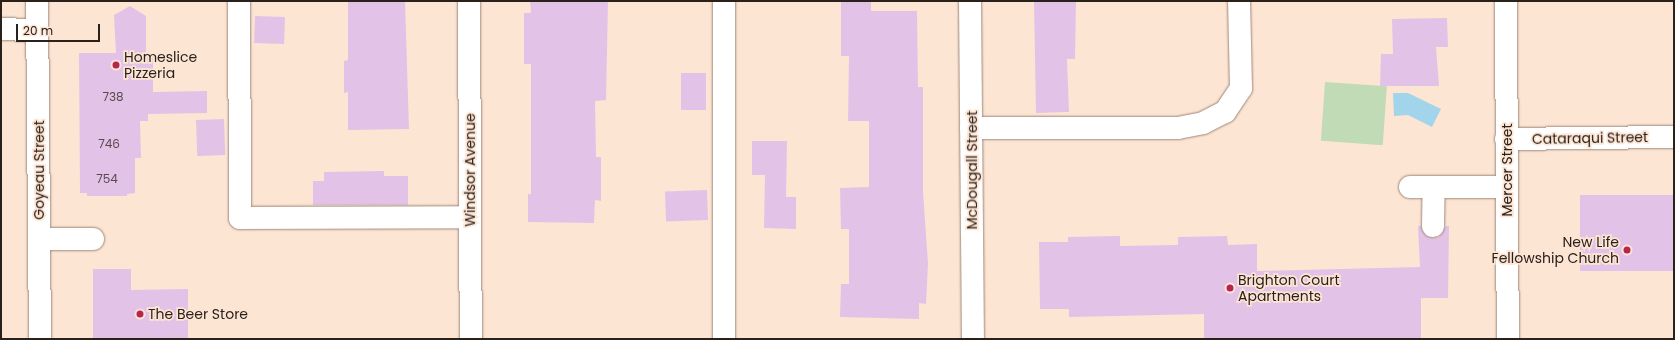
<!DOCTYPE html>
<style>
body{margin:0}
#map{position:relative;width:1675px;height:340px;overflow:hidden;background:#fde5d4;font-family:Poppins,sans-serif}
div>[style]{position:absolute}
.green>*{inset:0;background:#c0dbb5;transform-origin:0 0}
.water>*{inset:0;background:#a2d4eb}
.building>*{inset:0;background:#e3c2e7;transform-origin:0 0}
.roads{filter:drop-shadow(0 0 1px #9e8878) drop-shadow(0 0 1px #9e8878)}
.minor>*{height:22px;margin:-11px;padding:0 11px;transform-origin:11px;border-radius:11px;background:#fff}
.dots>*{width:11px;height:11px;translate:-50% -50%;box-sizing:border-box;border:2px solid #fde5d4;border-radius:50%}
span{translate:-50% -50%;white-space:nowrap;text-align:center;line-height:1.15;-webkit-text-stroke:3.5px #fde5d4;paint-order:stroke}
.number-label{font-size:12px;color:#58494e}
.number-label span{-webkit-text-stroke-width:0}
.poi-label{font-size:14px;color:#2a211b}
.left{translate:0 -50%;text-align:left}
.right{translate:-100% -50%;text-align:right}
.street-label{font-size:14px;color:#2a211b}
.frame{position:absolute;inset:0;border:2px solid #2a211b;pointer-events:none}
.scale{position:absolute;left:16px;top:24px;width:84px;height:18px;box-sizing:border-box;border:2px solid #2a211b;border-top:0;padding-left:5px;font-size:12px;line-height:14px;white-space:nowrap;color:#2a211b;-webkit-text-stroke:3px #fde5d4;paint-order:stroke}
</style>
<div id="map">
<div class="green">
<div style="left:1325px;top:82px;width:62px;height:59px;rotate:4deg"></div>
</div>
<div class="water">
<div style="clip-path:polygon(1393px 93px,1408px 93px,1441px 109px,1432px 127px,1408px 115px,1394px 116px)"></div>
</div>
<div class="building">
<div style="clip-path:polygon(348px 1px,405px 1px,409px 129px,348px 130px,348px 92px,344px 93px,344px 61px,348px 60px)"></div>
<div style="clip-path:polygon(530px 1px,608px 1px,606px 100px,595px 101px,596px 157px,601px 157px,601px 201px,595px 200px,594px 223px,528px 222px,528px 194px,531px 194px,531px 64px,524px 64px,524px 13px,531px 13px)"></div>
<div style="clip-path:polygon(841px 1px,871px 1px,871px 11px,917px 11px,918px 87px,923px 87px,923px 192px,928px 263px,926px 304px,919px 303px,919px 319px,840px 317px,841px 284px,849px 284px,849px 229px,841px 229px,840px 188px,869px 187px,869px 121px,848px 121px,849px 56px,841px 56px)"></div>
<div style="clip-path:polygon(1034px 1px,1076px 1px,1075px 59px,1067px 59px,1069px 112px,1036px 113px)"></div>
<div style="clip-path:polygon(130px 6px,146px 16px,146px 53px,153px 53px,153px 92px,207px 91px,207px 113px,148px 114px,148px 121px,140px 121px,141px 158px,135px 158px,135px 193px,127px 194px,127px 196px,87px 196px,87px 193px,80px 193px,79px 53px,116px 53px,114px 15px)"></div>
<div style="left:285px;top:17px;width:27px;height:30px;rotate:92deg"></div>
<div style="clip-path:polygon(1447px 18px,1448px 47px,1436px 47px,1439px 86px,1380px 86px,1381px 54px,1393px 54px,1392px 19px)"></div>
<div style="left:681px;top:73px;width:25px;height:37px"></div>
<div style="left:224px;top:119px;width:36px;height:28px;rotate:88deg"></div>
<div style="clip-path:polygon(752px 141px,787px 141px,786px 197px,796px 197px,796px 229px,764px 228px,765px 175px,752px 175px)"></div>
<div style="clip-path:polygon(384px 171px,384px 176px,408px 176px,408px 205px,313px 205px,313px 181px,324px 181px,324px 172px)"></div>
<div style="left:707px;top:190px;width:30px;height:42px;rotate:88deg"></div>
<div style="left:1674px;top:195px;width:76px;height:94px;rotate:90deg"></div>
<div style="clip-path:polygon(1418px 226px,1421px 226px,1426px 236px,1433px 238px,1439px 237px,1446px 226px,1449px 226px,1448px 298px,1421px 298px,1421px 339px,1204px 339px,1204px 314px,1069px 317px,1069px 309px,1040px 309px,1039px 242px,1068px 242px,1068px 237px,1120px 236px,1120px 246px,1178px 245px,1178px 237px,1227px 236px,1228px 245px,1257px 244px,1257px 271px,1420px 267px)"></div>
<div style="clip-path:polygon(93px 269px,131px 269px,131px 290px,188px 289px,188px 339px,93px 339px)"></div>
</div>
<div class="roads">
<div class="minor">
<div style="left:37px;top:1px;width:338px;rotate:89.5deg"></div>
<div style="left:239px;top:1px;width:217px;rotate:89.7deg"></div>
<div style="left:240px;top:218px;width:230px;rotate:-0.2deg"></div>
<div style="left:469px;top:1px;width:338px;rotate:89.7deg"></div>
<div style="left:724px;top:1px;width:338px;rotate:90deg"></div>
<div style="left:970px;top:1px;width:338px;rotate:89.5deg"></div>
<div style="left:1506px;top:1px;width:338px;rotate:89.7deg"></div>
<div style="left:1px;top:29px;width:36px;rotate:2deg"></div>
<div style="left:971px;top:128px;width:207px"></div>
<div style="left:1178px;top:128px;width:25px;rotate:-11deg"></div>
<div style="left:1203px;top:123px;width:25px;rotate:-27deg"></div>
<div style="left:1225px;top:112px;width:29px;rotate:-56deg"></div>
<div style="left:1241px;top:88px;width:87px;rotate:-91.3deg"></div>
<div style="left:1506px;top:139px;width:168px;rotate:-0.7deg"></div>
<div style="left:1410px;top:187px;width:97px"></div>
<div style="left:1433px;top:226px;width:39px;rotate:-89deg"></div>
<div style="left:39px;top:239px;width:54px"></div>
</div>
</div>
<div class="dots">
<div style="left:116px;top:65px;background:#b62552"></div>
<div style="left:1627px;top:250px;background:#b62552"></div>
<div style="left:1230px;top:288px;background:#b62552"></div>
<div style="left:140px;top:314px;background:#b62552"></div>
</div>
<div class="number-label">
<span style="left:113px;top:97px">738</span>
<span style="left:109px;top:144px">746</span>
<span style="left:107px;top:179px">754</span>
</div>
<div class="poi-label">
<span class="left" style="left:124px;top:65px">Homeslice<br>Pizzeria</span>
<span class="right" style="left:1619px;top:250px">New Life<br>Fellowship Church</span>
<span class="left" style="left:1238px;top:288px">Brighton Court<br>Apartments</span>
<span class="left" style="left:148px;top:314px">The Beer Store</span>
</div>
<div class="street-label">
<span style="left:1590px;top:138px;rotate:-1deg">Cataraqui Street</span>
<span style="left:39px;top:170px;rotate:-90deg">Goyeau Street</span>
<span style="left:470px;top:170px;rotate:-90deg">Windsor Avenue</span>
<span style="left:972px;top:170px;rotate:-90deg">McDougall Street</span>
<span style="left:1507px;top:170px;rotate:-90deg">Mercer Street</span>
</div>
<div class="frame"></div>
<div class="scale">20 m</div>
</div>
